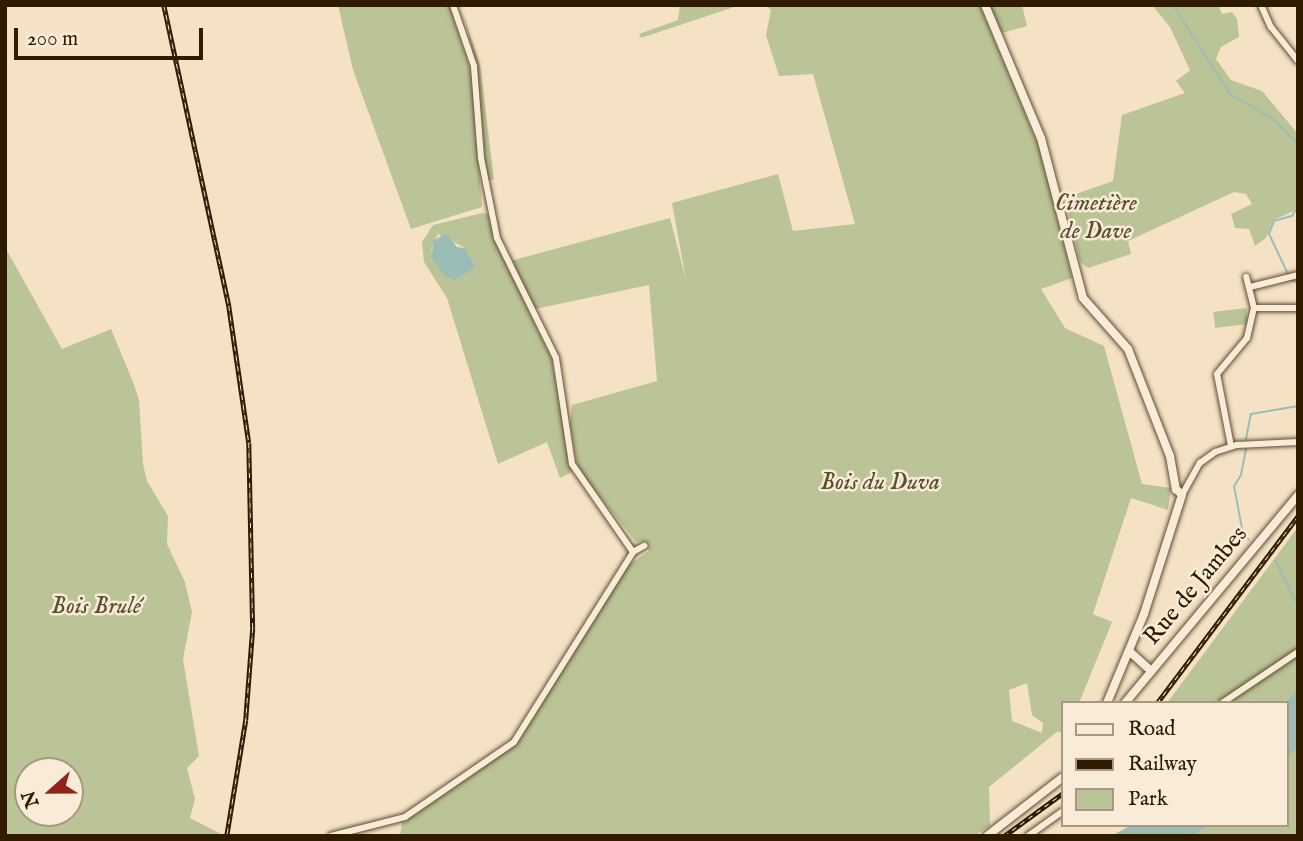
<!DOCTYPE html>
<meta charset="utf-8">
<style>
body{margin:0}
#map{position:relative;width:1303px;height:841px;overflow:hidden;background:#f5e2c5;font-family:"IM FELL English",serif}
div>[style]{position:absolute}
.green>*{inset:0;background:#bac496;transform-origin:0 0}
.water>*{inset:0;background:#9cbdb7}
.stream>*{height:2px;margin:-1px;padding:0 1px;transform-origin:1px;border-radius:1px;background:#9cbdb7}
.roads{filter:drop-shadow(0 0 2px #604d31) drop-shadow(0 0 2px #604d31)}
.street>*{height:6px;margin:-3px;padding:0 3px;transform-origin:3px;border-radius:3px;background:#f8ecd9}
.secondary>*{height:8px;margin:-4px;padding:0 4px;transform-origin:4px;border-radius:4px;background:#f8ecd9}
.rail>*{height:4.5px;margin-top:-2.25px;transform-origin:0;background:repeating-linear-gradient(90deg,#f8ecd9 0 5px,#2f1b00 0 10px);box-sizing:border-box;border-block:2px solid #2f1b00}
span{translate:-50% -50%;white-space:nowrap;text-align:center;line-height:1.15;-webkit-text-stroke:5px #f8ecd9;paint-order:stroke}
.park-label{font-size:24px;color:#594e2d;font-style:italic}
.street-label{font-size:24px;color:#2f1b00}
.frame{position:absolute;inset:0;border:7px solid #2f1b00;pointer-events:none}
.legend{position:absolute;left:1061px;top:701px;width:228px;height:126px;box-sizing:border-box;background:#f8ecd9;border:2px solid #a89882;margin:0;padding:9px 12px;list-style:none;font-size:21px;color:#2f1b00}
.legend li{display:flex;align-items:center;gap:14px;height:35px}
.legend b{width:35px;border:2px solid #a89882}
.north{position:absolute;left:14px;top:757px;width:70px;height:70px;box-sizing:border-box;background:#f8ecd9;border:2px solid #a89882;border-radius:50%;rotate:249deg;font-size:19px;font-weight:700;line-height:28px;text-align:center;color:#2f1b00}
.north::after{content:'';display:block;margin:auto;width:24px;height:32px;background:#8f2418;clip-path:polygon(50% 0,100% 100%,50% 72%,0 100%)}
.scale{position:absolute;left:14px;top:28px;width:189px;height:32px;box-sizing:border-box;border:4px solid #2f1b00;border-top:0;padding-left:9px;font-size:21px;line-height:24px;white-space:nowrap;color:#2f1b00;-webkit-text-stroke:5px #f8ecd9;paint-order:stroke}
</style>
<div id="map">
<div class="green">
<div style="clip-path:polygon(338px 5px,449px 5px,472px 74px,482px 207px,411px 229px,353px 70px)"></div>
<div style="clip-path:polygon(680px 5px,740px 5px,641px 38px,639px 34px,678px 20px)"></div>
<div style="clip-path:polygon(evenodd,765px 5px,980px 5px,1041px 152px,1072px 278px,1041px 289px,1065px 328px,1104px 346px,1142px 484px,1171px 488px,1168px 510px,1131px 498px,1093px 614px,1112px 622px,1079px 703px,1063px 703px,1063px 734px,1058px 731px,989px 787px,990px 825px,974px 836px,400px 836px,402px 822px,515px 744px,624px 568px,649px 551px,641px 541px,636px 542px,578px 469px,570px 424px,572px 405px,657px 381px,649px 285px,535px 309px,510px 261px,670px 218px,686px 280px,672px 203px,778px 174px,793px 231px,855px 224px,813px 74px,779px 76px,766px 35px,771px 10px,765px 5px,1027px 683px,1032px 715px,1043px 723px,1042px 733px,1012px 721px,1009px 690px,1027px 683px)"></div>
<div style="clip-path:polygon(989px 5px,1022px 5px,1027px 26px,1002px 33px)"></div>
<div style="clip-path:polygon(1152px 5px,1218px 5px,1222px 14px,1232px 12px,1237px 19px,1239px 37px,1221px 47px,1216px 59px,1231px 80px,1262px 91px,1298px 134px,1298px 209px,1274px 220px,1266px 238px,1255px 246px,1249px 229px,1235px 228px,1231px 214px,1252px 204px,1246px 194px,1234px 192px,1128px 241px,1131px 254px,1088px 268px,1080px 262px,1065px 198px,1113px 181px,1122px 115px,1185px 93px,1176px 81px,1190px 70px,1170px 27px)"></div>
<div style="clip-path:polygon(464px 16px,480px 65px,494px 179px,487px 181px,476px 66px)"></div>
<div style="clip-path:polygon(evenodd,482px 213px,488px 214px,498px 248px,552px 359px,572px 472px,560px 478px,547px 442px,498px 464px,447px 298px,424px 262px,422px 242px,433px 225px,482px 213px,438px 234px,465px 248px,476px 267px,468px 271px,431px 249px,438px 234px)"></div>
<div style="clip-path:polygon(evenodd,5px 247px,62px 349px,111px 329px,133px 382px,139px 400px,143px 464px,147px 481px,168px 516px,167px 544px,185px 582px,192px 612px,183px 659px,199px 756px,187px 768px,195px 799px,190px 818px,225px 836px,5px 836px,5px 247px,28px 771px,70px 771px,70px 813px,28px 813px,28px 771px)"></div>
<div style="left:1246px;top:308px;width:16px;height:33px;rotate:83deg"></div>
<div style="clip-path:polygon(1298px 527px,1298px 649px,1218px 703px,1167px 703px)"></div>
<div style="clip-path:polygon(1298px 655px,1298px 689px,1284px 703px,1227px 703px)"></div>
<div style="clip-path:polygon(1298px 748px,1298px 836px,1194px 836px,1210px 825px,1287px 825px,1287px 759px)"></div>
</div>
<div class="water">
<div style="clip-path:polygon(446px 233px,457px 247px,465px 248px,476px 267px,455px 280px,445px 276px,432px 259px,433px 241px)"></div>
<div style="clip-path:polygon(1298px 689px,1298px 748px,1287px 759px,1284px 703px)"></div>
<div style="clip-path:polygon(1132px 825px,1210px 825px,1194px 836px,1111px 836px)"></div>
</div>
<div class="stream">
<div style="left:1173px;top:5px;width:106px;rotate:57.4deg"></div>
<div style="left:1230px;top:94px;width:50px;rotate:30.2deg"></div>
<div style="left:1273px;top:119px;width:35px;rotate:45deg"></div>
<div style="left:1288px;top:274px;width:44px;rotate:-115.4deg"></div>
<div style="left:1269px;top:234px;width:14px;rotate:-69deg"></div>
<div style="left:1274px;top:221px;width:19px;rotate:-16deg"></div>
<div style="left:1292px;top:216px;width:12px;rotate:-59deg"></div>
<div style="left:1289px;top:280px;width:9px;rotate:13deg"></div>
<div style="left:1246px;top:439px;width:25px;rotate:-79deg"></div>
<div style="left:1251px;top:414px;width:48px;rotate:-9.7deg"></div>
<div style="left:1246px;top:449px;width:26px;rotate:101deg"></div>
<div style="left:1241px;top:475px;width:13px;rotate:122deg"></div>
<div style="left:1234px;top:486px;width:49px;rotate:79.4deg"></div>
<div style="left:1243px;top:534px;width:8px;rotate:45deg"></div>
<div style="left:1275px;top:560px;width:51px;rotate:63.4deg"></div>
</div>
<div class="roads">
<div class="street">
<div style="left:1261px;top:5px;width:24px;rotate:66deg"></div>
<div style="left:1271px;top:27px;width:43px;rotate:51.5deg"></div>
<div style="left:1250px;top:287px;width:49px;rotate:-14deg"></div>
<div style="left:1254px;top:308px;width:44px"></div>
<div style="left:1231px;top:446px;width:73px;rotate:-101deg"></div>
<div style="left:1217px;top:374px;width:47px;rotate:-50.2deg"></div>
<div style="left:1247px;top:338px;width:31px;rotate:-77deg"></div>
<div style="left:1254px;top:308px;width:32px;rotate:-104deg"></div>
<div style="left:1182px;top:495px;width:37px;rotate:-61deg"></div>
<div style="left:1200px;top:463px;width:19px;rotate:-36deg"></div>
<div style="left:1215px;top:452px;width:23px;rotate:-18deg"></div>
<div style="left:1237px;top:445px;width:61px;rotate:-2.8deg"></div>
<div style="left:633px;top:552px;width:13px;rotate:-29deg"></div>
<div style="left:1222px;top:703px;width:92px;rotate:-33.9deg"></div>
<div style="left:331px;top:836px;width:76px;rotate:-14.4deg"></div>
<div style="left:405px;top:817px;width:132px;rotate:-34.5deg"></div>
<div style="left:514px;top:742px;width:224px;rotate:-57.9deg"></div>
<div style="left:633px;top:552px;width:107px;rotate:-124.7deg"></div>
<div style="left:572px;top:464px;width:107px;rotate:-98.6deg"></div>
<div style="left:556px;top:358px;width:134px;rotate:-116.2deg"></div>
<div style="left:497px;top:238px;width:82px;rotate:-101.3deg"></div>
<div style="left:481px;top:158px;width:92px;rotate:-94.4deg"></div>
<div style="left:474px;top:66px;width:65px;rotate:-109deg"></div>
<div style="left:1028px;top:836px;width:43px;rotate:-35.5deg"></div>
</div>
<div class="secondary">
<div style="left:985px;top:5px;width:144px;rotate:67.2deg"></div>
<div style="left:1041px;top:138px;width:165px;rotate:75.3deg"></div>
<div style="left:1083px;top:298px;width:68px;rotate:48.6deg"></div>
<div style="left:1128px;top:349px;width:115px;rotate:68.6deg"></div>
<div style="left:1170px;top:456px;width:34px;rotate:80deg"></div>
<div style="left:1176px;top:489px;width:8px;rotate:45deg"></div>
<div style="left:1182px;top:495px;width:125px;rotate:107.7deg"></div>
<div style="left:1144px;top:614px;width:96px;rotate:112.6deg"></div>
<div style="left:1129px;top:651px;width:28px;rotate:42deg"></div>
<div style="left:1125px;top:703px;width:271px;rotate:-50.2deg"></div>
<div style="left:987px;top:836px;width:96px;rotate:-37.8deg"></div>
</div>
</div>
<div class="rail">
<div style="left:164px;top:5px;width:308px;rotate:77.8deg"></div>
<div style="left:229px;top:306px;width:138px;rotate:81.7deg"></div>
<div style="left:249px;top:443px;width:185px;rotate:88.8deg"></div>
<div style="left:253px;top:628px;width:92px;rotate:94.4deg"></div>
<div style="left:246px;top:720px;width:118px;rotate:99.3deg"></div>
<div style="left:1157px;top:703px;width:234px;rotate:-53deg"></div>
<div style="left:1004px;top:836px;width:73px;rotate:-36.1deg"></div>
</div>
<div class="park-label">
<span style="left:1096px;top:218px">Cimetière<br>de Dave</span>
<span style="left:880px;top:483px">Bois du Duva</span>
<span style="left:96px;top:607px">Bois Brulé</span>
</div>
<div class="street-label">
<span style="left:1196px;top:586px;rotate:-50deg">Rue de Jambes</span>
</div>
<div class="frame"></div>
<ul class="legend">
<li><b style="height:9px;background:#f8ecd9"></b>Road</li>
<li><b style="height:9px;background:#2f1b00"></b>Railway</li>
<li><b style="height:19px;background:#bac496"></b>Park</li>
</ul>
<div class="north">N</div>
<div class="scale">200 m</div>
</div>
